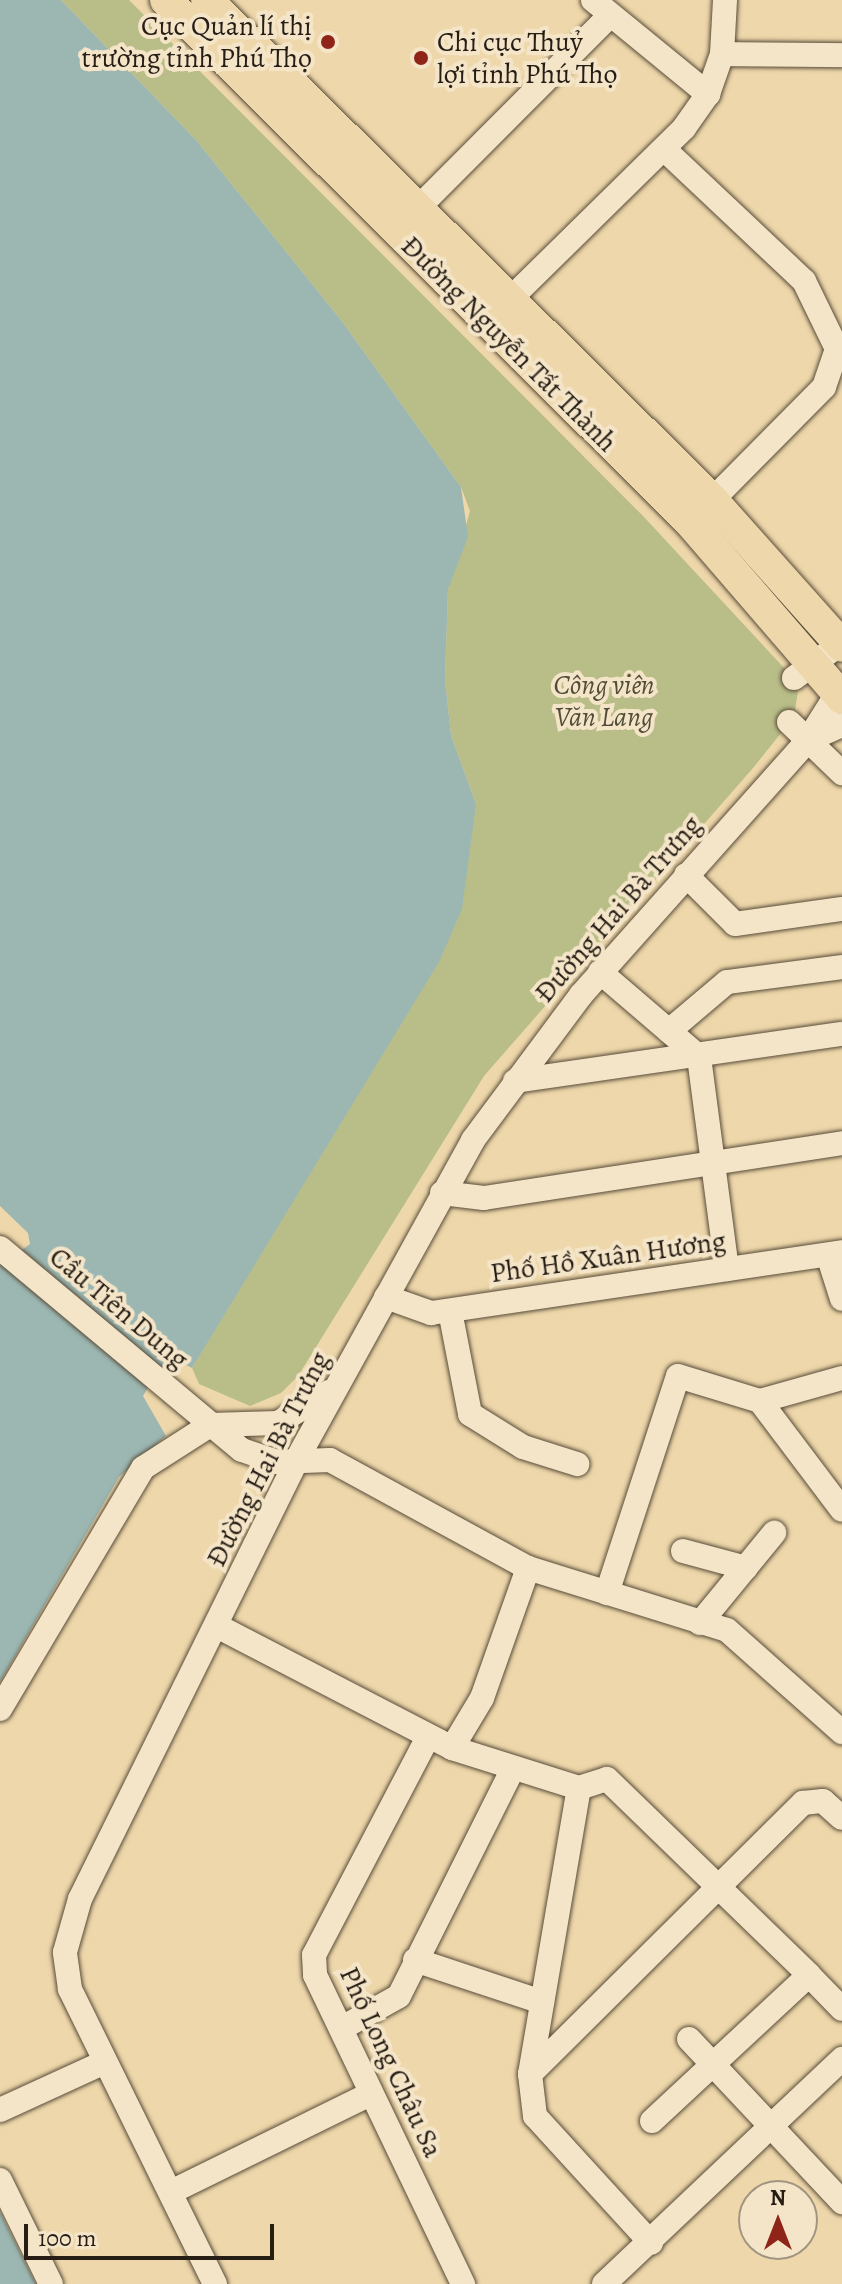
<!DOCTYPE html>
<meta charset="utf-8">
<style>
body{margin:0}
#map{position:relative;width:842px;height:2284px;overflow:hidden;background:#eed7aa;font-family:Alegreya,serif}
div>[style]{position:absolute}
.green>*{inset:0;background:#b9be88}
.water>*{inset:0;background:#9cb7b2}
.roads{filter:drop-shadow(0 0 2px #584c3a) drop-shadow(0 0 2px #584c3a)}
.minor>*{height:24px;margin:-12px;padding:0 12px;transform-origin:12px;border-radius:12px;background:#f4e5c8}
.major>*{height:32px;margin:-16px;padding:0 16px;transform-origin:16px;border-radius:16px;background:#eed7aa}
.dots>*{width:22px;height:22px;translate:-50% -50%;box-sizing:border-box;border:4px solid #f4e5c8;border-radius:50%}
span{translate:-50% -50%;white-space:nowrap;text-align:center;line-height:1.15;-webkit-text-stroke:8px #f4e5c8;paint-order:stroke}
.poi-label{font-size:28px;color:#261d15}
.right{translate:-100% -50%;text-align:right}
.left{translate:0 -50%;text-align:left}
.street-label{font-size:28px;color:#261d15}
.park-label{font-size:28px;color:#524d38;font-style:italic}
.north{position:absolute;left:738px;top:2180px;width:80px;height:80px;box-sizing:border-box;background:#f4e5c8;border:2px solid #a29580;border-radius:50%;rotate:0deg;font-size:22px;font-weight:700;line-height:32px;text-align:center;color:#261d15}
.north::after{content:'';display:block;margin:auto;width:28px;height:36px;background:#8f2418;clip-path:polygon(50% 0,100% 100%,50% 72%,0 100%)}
.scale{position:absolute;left:24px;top:2224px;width:250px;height:36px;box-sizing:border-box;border:4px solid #261d15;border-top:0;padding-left:10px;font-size:24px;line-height:28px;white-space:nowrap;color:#261d15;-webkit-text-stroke:6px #f4e5c8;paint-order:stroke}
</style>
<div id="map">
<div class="green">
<div style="clip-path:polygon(61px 0,129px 0,644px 517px,799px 684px,794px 717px,753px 768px,484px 1076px,298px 1376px,281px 1393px,250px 1406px,199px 1384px,192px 1368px,282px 1214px,476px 804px,451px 735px,445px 680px,448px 589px,470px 511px,461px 487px,341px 320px,196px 140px)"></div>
</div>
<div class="water">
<div style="clip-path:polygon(0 0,61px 0,196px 140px,341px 320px,461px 487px,468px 537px,448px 589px,445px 680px,451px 735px,476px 804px,462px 909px,439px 962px,192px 1368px,176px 1360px,150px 1384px,143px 1396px,166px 1436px,119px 1477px,0 1682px,0 1266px,30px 1244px,28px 1233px,0 1206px)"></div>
<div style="clip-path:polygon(0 2212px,36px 2284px,0 2284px)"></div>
</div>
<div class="roads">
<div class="minor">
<div style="left:593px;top:0;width:149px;rotate:39.3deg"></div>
<div style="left:722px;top:54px;width:120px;rotate:0.5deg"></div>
<div style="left:665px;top:150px;width:191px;rotate:43.3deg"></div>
<div style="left:804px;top:281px;width:76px;rotate:64.1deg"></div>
<div style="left:837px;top:349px;width:40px;rotate:108.9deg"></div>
<div style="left:824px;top:387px;width:159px;rotate:134.7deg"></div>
<div style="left:416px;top:210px;width:274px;rotate:-45.1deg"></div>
<div style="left:499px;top:310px;width:260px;rotate:-44.5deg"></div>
<div style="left:684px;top:128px;width:42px;rotate:-54.8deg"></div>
<div style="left:708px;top:94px;width:42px;rotate:-70.7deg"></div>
<div style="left:722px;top:54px;width:54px;rotate:-86.8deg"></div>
<div style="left:794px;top:678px;width:57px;rotate:-36.5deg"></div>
<div style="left:789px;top:722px;width:74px;rotate:43.9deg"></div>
<div style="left:808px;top:740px;width:37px;rotate:-24deg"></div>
<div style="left:686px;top:875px;width:69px;rotate:45deg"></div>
<div style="left:735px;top:924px;width:108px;rotate:-8deg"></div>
<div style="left:600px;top:972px;width:130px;rotate:40.6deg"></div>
<div style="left:699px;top:1057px;width:214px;rotate:82.5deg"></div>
<div style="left:669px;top:1031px;width:76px;rotate:-40.2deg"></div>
<div style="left:727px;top:982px;width:116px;rotate:-7.4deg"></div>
<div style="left:515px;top:1081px;width:330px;rotate:-8.2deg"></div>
<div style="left:442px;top:1193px;width:42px;rotate:6.8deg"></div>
<div style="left:484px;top:1198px;width:362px;rotate:-8.7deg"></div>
<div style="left:0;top:1248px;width:315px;rotate:39.9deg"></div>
<div style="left:242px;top:1450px;width:36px;rotate:19deg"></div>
<div style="left:276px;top:1462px;width:54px;rotate:-2.1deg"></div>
<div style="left:330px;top:1460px;width:226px;rotate:28.6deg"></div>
<div style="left:528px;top:1568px;width:208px;rotate:17.3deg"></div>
<div style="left:727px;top:1630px;width:154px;rotate:41.6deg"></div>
<div style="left:828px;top:1255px;width:46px;rotate:72.3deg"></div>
<div style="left:386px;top:1297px;width:48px;rotate:19.6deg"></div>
<div style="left:431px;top:1313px;width:416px;rotate:-8.4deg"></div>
<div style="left:450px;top:1311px;width:105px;rotate:79deg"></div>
<div style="left:470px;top:1414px;width:62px;rotate:31.9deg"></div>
<div style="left:523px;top:1447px;width:57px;rotate:17.5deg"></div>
<div style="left:760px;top:1401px;width:136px;rotate:53deg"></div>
<div style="left:683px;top:1551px;width:65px;rotate:15.1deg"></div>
<div style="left:607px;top:1593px;width:228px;rotate:-71.9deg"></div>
<div style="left:678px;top:1376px;width:86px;rotate:17deg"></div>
<div style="left:760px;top:1401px;width:85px;rotate:-15.7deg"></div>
<div style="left:700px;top:1623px;width:117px;rotate:-50.6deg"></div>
<div style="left:217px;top:1626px;width:265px;rotate:27.4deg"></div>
<div style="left:452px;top:1748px;width:133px;rotate:17.5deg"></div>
<div style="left:579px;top:1788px;width:29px;rotate:-18deg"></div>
<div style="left:607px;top:1779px;width:281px;rotate:44.1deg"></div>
<div style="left:0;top:1709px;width:280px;rotate:-59.3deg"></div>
<div style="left:143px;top:1468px;width:80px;rotate:-32.7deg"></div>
<div style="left:210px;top:1425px;width:68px;rotate:-1.7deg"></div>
<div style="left:278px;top:1423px;width:60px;rotate:-31.3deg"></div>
<div style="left:428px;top:1737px;width:246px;rotate:117.6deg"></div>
<div style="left:314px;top:1955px;width:20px;rotate:87deg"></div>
<div style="left:315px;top:1975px;width:343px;rotate:64.4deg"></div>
<div style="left:452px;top:1748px;width:58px;rotate:-59deg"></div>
<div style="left:482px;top:1698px;width:138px;rotate:-70.5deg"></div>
<div style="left:415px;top:1960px;width:134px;rotate:18.3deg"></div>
<div style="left:342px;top:2028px;width:65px;rotate:-29.3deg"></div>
<div style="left:399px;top:1996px;width:253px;rotate:-63.4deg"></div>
<div style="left:689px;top:2039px;width:224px;rotate:46.8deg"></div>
<div style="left:530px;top:2074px;width:290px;rotate:-80.3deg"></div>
<div style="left:0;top:2110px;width:115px;rotate:-24.6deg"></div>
<div style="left:652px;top:2121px;width:214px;rotate:-42.9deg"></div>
<div style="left:809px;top:1975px;width:47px;rotate:45.9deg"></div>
<div style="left:0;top:2180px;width:116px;rotate:63.9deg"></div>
<div style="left:171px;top:2192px;width:222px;rotate:-26.2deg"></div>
<div style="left:651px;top:2243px;width:172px;rotate:-132.4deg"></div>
<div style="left:535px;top:2116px;width:42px;rotate:-96.8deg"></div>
<div style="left:530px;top:2074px;width:385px;rotate:-44.8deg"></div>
<div style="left:803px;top:1803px;width:20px;rotate:-6deg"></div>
<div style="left:823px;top:1801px;width:25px;rotate:42deg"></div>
<div style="left:215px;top:2284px;width:329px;rotate:-116.2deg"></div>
<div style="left:70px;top:1989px;width:37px;rotate:-98deg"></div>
<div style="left:65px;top:1952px;width:55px;rotate:-74.2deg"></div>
<div style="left:80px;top:1899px;width:488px;rotate:-63.7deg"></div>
<div style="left:296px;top:1461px;width:367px;rotate:-61.1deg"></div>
<div style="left:473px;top:1140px;width:181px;rotate:-53.3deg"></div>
<div style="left:581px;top:995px;width:341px;rotate:-48.3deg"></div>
<div style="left:808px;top:740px;width:64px;rotate:-57.8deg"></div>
<div style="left:604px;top:2284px;width:328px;rotate:-43.4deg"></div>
</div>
<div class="major">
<div style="left:166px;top:0;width:741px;rotate:44.89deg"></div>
<div style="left:691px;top:523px;width:231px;rotate:49.2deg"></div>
<div style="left:207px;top:0;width:711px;rotate:44.71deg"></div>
<div style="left:712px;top:500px;width:195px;rotate:48.3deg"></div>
</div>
</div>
<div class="dots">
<div style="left:328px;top:42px;background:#8f2418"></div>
<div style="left:421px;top:58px;background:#8f2418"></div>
</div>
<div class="poi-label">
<span class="right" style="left:312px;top:42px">Cục Quản lí thị<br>trường tỉnh Phú Thọ</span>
<span class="left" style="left:437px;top:58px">Chi cục Thuỷ<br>lợi tỉnh Phú Thọ</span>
</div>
<div class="street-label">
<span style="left:509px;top:344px;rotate:45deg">Đường Nguyễn Tất Thành</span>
<span style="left:618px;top:909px;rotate:-49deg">Đường Hai Bà Trưng</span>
<span style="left:608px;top:1257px;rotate:-8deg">Phố Hồ Xuân Hương</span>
<span style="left:119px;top:1308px;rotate:40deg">Cầu Tiên Dung</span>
<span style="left:268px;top:1459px;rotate:-63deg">Đường Hai Bà Trưng</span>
<span style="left:391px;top:2062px;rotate:65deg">Phố Long Châu Sa</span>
</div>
<div class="park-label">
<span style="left:604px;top:701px">Công viên<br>Văn Lang</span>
</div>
<div class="north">N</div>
<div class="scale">100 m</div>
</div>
